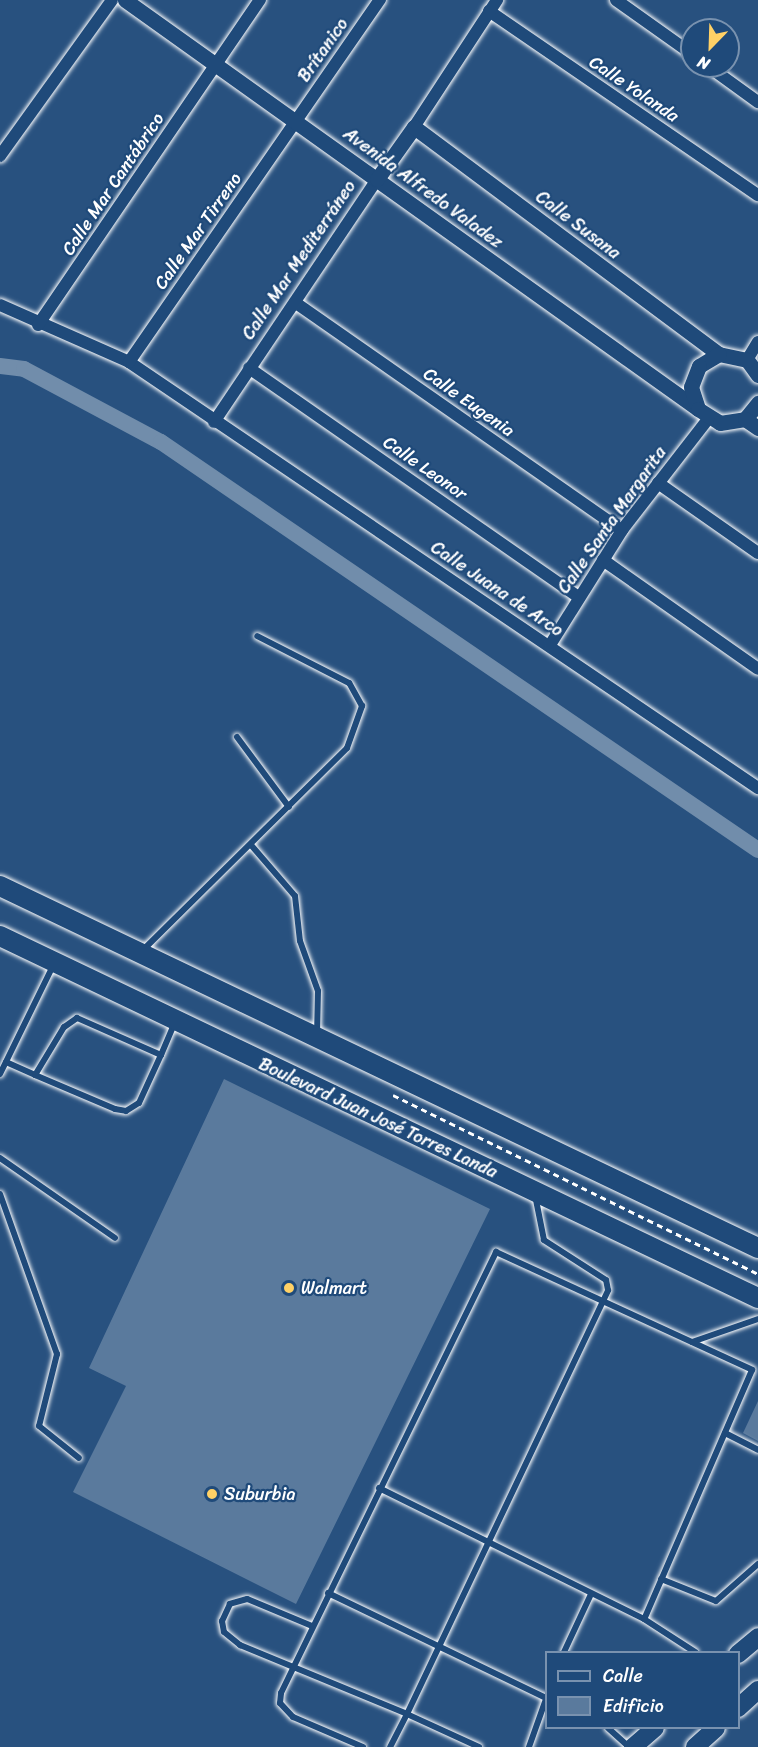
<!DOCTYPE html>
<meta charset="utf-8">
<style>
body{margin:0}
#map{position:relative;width:758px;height:1747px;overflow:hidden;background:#28517f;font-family:Sriracha,sans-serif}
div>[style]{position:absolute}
.canal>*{height:16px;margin:-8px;padding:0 8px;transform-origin:8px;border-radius:8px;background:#718dab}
.building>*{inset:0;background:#5a7a9d}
.path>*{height:3px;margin-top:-1.5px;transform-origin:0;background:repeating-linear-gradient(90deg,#fff 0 6px,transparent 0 10.5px)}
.roads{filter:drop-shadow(0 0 2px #fff) drop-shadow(0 0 2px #fff)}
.service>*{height:6px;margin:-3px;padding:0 3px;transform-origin:3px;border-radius:3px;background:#1f4a7a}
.minor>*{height:12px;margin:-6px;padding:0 6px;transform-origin:6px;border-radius:6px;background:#1f4a7a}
.tertiary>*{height:15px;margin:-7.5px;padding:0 7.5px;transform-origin:7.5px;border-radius:7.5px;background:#1f4a7a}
.secondary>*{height:18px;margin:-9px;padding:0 9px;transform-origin:9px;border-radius:9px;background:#1f4a7a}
.primary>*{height:20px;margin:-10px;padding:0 10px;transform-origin:10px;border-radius:10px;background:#1f4a7a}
.dots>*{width:16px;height:16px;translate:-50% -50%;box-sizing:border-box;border:3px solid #1f4a7a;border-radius:50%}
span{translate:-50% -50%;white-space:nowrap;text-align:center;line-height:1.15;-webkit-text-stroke:4.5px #1f4a7a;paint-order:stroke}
.street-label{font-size:18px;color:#fff}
.poi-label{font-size:18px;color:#fff}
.left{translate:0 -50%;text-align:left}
.legend{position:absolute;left:545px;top:1651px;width:195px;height:78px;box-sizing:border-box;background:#1f4a7a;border:2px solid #7992af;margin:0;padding:8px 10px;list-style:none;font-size:18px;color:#fff}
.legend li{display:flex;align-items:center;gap:12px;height:30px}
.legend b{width:30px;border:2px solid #7992af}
.north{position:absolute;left:680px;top:18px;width:60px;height:60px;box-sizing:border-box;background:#1f4a7a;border:2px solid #7992af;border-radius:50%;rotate:203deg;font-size:16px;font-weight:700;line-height:24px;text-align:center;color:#fff}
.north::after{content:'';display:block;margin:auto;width:21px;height:27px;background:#ffd166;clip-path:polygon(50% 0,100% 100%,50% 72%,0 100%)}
</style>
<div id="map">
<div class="canal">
<div style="left:0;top:366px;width:24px;rotate:7deg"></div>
<div style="left:24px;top:369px;width:155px;rotate:28.1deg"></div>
<div style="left:161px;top:442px;width:723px;rotate:34.35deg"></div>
</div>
<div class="building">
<div style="clip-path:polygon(224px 1079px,490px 1209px,296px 1604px,73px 1492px,126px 1386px,89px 1368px)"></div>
<div style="clip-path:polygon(758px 1401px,758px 1441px,743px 1433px)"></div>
</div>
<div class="path">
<div style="left:393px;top:1095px;width:407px;rotate:26.1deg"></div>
</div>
<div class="roads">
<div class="service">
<div style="left:237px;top:737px;width:87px;rotate:53.4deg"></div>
<div style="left:251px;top:845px;width:67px;rotate:49.2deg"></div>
<div style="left:295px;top:896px;width:45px;rotate:83.7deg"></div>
<div style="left:300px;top:941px;width:53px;rotate:70.2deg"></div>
<div style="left:318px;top:991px;width:43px;rotate:91.3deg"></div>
<div style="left:143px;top:950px;width:287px;rotate:-44.7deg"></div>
<div style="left:347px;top:748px;width:45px;rotate:-70.3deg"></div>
<div style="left:362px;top:706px;width:26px;rotate:-119deg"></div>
<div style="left:349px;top:683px;width:103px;rotate:-152.9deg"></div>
<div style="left:161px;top:1055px;width:36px;rotate:-67deg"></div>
<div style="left:6px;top:1062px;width:32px;rotate:24deg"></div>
<div style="left:35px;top:1075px;width:87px;rotate:23deg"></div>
<div style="left:115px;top:1109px;width:11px;rotate:10deg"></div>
<div style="left:126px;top:1111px;width:15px;rotate:-32deg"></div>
<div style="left:139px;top:1103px;width:53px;rotate:-65.4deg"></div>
<div style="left:161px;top:1055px;width:92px;rotate:-156.2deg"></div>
<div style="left:77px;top:1018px;width:16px;rotate:145deg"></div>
<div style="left:64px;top:1027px;width:56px;rotate:121.1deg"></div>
<div style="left:0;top:1074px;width:123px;rotate:-63.9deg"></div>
<div style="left:0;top:1158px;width:140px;rotate:34.8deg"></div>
<div style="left:0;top:1194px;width:170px;rotate:70.4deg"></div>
<div style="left:57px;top:1354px;width:74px;rotate:104deg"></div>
<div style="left:39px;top:1426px;width:51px;rotate:38.7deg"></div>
<div style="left:692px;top:1342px;width:70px;rotate:-19.2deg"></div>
<div style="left:725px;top:1433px;width:37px;rotate:27deg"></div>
<div style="left:379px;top:1488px;width:296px;rotate:26.3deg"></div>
<div style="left:644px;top:1619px;width:61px;rotate:32.9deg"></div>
<div style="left:661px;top:1579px;width:59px;rotate:21.8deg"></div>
<div style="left:716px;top:1601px;width:56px;rotate:-41.4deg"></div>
<div style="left:328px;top:1593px;width:242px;rotate:25.7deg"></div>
<div style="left:312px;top:1626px;width:70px;rotate:-157.4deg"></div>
<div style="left:247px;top:1599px;width:18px;rotate:164deg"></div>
<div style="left:230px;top:1604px;width:19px;rotate:115deg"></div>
<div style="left:222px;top:1621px;width:11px;rotate:80deg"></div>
<div style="left:224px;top:1632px;width:21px;rotate:39deg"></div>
<div style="left:240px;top:1645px;width:181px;rotate:22.4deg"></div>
<div style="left:407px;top:1714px;width:37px;rotate:117deg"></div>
<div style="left:564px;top:1652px;width:64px;rotate:-65deg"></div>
<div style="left:608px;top:1728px;width:28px;rotate:42deg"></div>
<div style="left:363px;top:1747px;width:76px;rotate:-156.8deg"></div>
<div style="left:293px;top:1717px;width:19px;rotate:-133deg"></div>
<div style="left:280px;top:1703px;width:10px;rotate:-84deg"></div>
<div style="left:281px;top:1693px;width:491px;rotate:-64deg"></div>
<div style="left:496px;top:1252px;width:282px;rotate:24.7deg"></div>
<div style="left:752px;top:1370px;width:271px;rotate:113.4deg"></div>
<div style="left:479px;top:1747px;width:79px;rotate:-155.4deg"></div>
<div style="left:407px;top:1714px;width:469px;rotate:-64.6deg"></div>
<div style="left:608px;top:1290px;width:10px;rotate:-101deg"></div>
<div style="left:606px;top:1280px;width:74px;rotate:-147.2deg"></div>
<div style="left:544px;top:1240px;width:46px;rotate:-101.3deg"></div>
<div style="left:529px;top:1747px;width:51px;rotate:-70.5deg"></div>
</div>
<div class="minor">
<div style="left:616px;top:0;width:93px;rotate:35.4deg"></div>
<div style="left:489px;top:11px;width:326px;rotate:34.4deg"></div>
<div style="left:708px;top:66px;width:62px;rotate:35.8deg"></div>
<div style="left:414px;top:127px;width:152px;rotate:-56.8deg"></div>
<div style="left:0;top:156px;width:192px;rotate:-54.3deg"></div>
<div style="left:296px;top:303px;width:397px;rotate:34.9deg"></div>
<div style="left:0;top:305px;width:141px;rotate:23.8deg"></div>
<div style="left:129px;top:362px;width:760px;rotate:34.11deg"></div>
<div style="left:38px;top:325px;width:394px;rotate:-55.7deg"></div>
<div style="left:747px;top:360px;width:21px;rotate:-59deg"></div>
<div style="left:129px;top:362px;width:441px;rotate:-55.3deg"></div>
<div style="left:249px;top:368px;width:402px;rotate:34.8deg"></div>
<div style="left:214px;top:422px;width:293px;rotate:-56.1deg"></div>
<div style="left:658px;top:483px;width:122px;rotate:35deg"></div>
<div style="left:603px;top:560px;width:189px;rotate:35.1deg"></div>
<div style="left:550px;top:645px;width:136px;rotate:-57.9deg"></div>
<div style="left:622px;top:530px;width:140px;rotate:-52.2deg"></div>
</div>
<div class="tertiary">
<div style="left:125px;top:0;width:704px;rotate:35.52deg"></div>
<div style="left:377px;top:179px;width:64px;rotate:-54.6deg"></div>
<div style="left:414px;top:127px;width:380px;rotate:36.7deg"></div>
<div style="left:758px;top:375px;width:19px;rotate:-126deg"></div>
<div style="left:747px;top:360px;width:29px;rotate:-168deg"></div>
<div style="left:719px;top:354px;width:23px;rotate:149deg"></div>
<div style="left:699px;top:366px;width:22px;rotate:111deg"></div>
<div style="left:691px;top:387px;width:23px;rotate:72deg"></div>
<div style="left:698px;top:409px;width:26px;rotate:32deg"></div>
<div style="left:720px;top:423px;width:25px;rotate:-9deg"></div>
<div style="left:745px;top:419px;width:21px;rotate:-51deg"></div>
<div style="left:745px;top:419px;width:16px;rotate:35deg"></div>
</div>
<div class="secondary">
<div style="left:738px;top:1654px;width:26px;rotate:-40deg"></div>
<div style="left:738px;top:1708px;width:27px;rotate:-42deg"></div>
<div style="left:633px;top:1747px;width:29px;rotate:-41deg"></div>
<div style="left:695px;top:1747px;width:28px;rotate:-42deg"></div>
</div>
<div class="primary">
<div style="left:0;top:886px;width:840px;rotate:25.53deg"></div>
<div style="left:0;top:936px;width:840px;rotate:25.53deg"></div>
</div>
</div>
<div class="dots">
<div style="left:289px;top:1288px;background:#ffd166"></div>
<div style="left:212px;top:1494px;background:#ffd166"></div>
</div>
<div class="street-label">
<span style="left:323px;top:50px;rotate:-55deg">Brítanico</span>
<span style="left:634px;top:89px;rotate:34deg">Calle Yolanda</span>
<span style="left:113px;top:184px;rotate:-56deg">Calle Mar Cantábrico</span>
<span style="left:423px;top:188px;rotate:36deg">Avenida Alfredo Valadez</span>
<span style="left:578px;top:225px;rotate:37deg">Calle Susana</span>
<span style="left:198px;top:231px;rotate:-55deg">Calle Mar Tirreno</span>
<span style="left:299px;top:260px;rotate:-56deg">Calle Mar Mediterráneo</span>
<span style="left:469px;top:402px;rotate:35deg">Calle Eugenia</span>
<span style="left:425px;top:468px;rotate:35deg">Calle Leonor</span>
<span style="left:612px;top:520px;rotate:-55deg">Calle Santa Margarita</span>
<span style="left:497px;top:589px;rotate:34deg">Calle Juana de Arco</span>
<span style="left:378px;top:1118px;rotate:25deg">Boulevard Juan José Torres Landa</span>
</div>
<div class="poi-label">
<span class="left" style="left:301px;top:1288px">Walmart</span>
<span class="left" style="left:224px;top:1494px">Suburbia</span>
</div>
<ul class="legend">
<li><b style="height:8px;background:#1f4a7a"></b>Calle</li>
<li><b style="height:16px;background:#5a7a9d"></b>Edificio</li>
</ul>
<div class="north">N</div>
</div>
